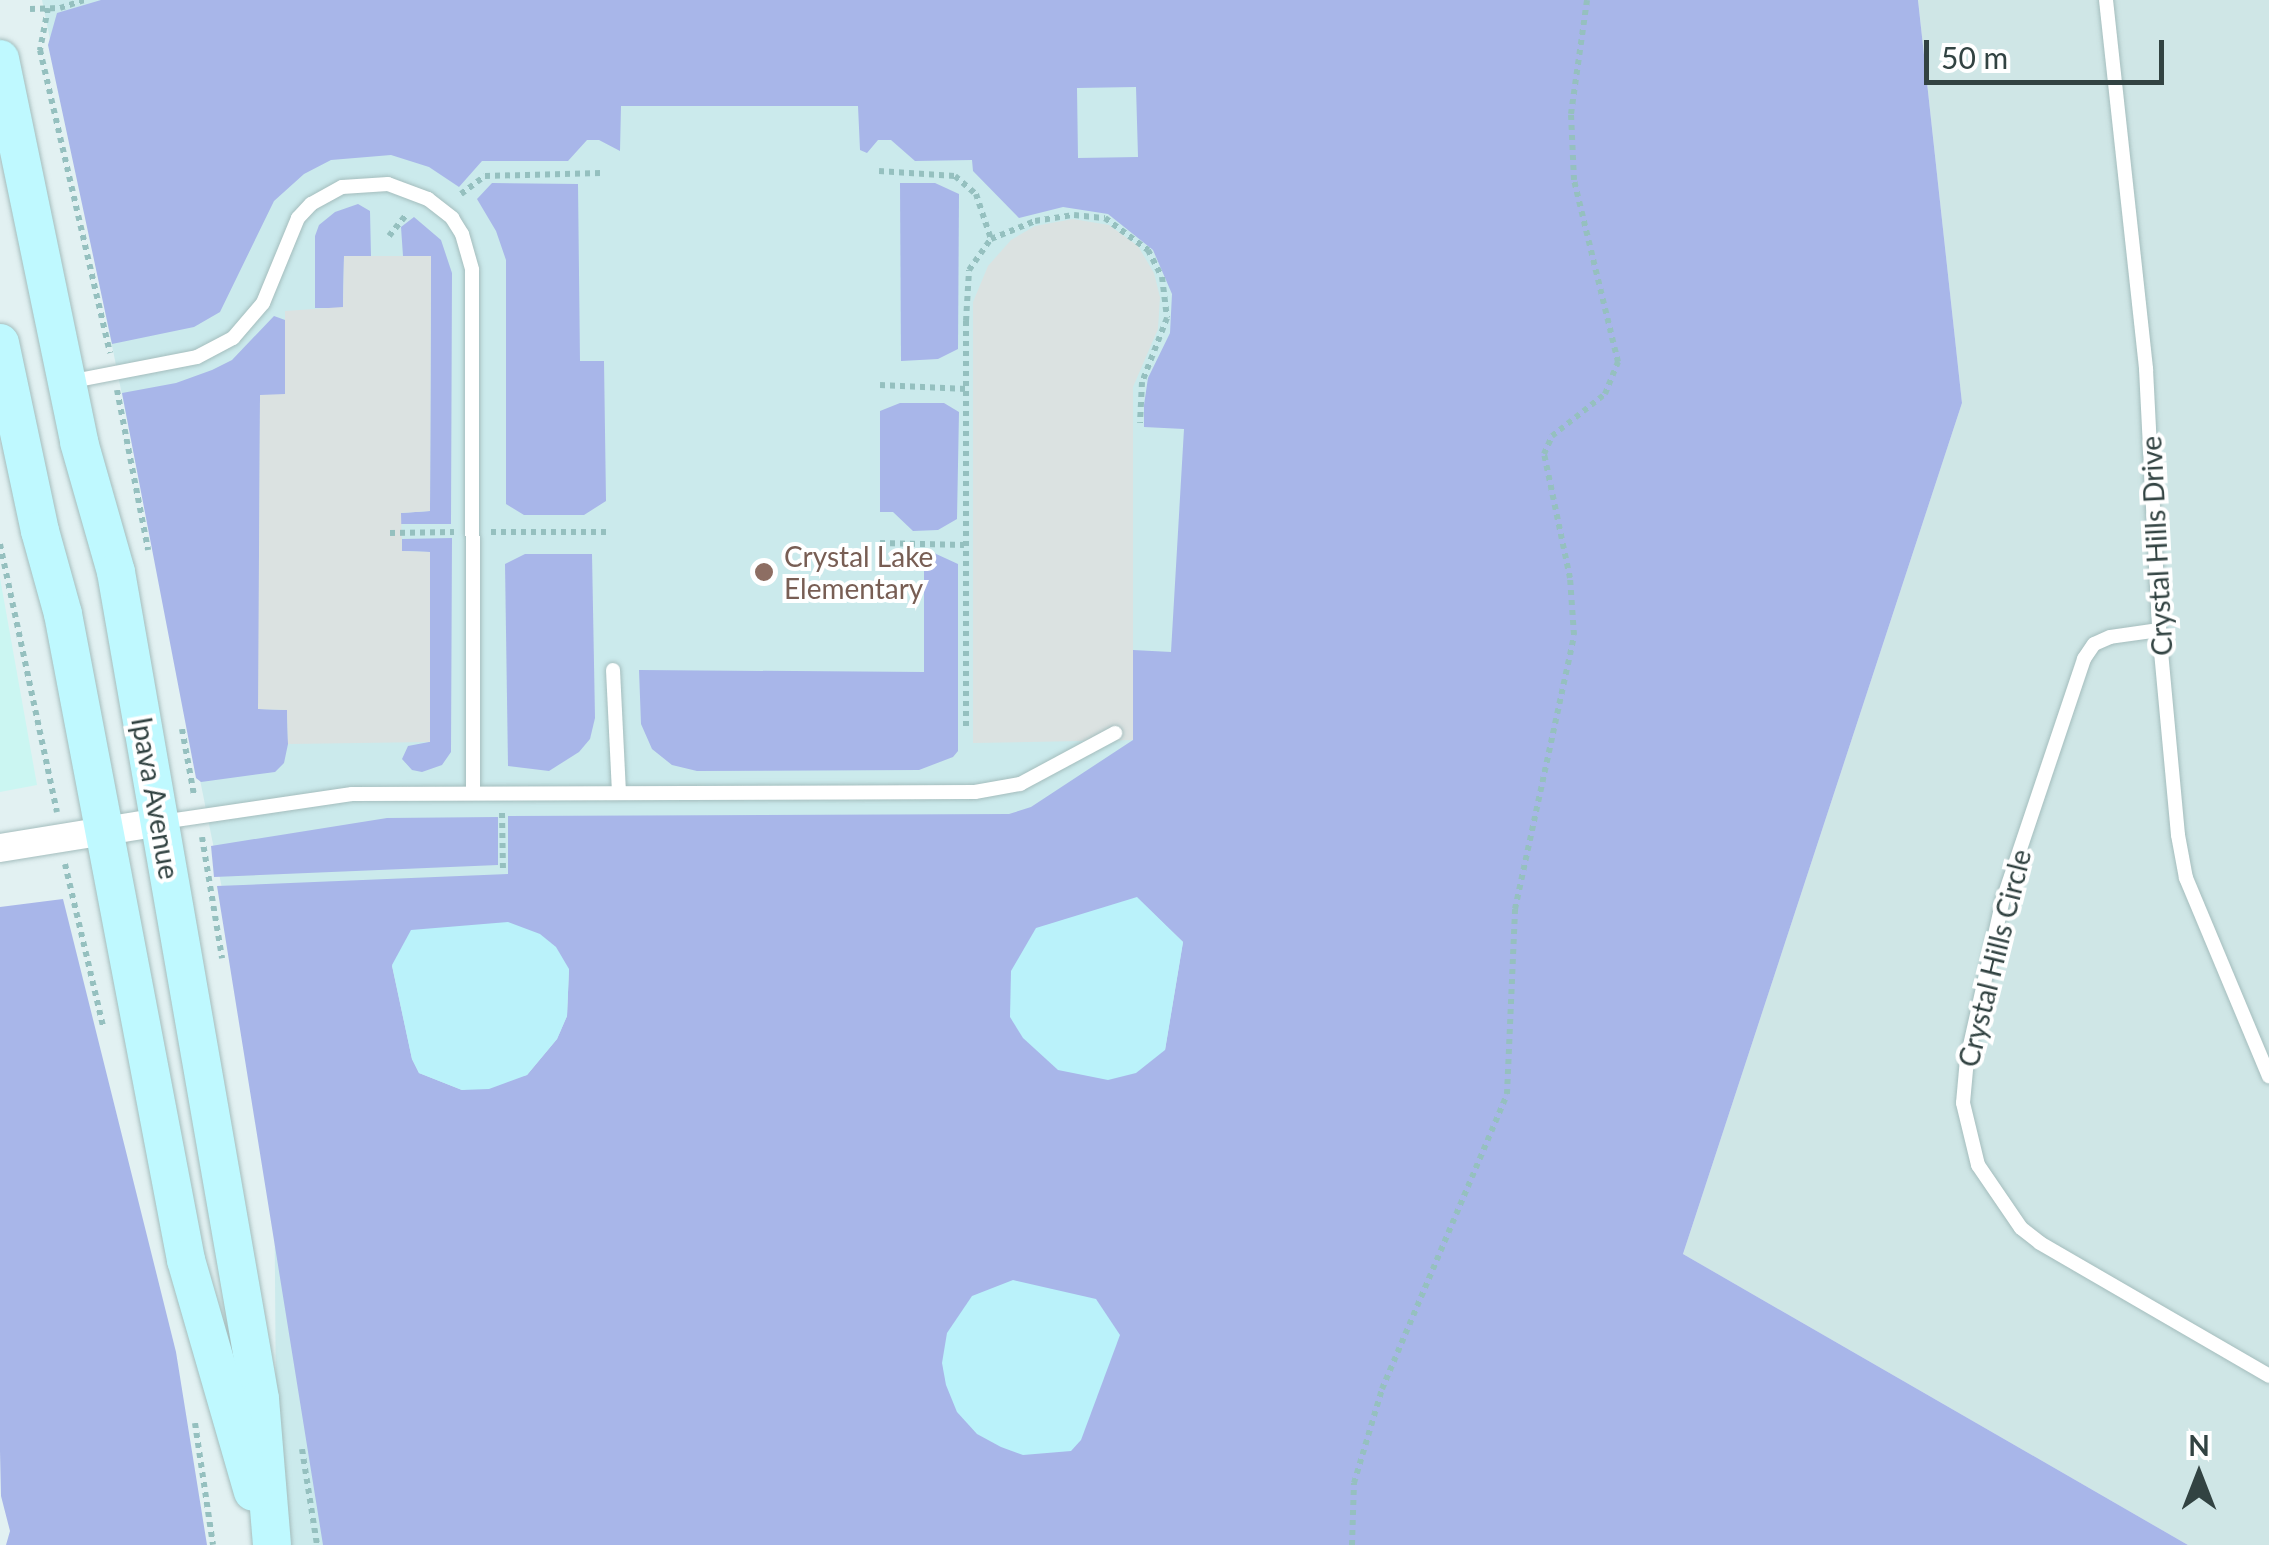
<!DOCTYPE html>
<style>
body{margin:0}
#map{position:relative;width:2269px;height:1545px;overflow:hidden;background:#e2f1f2;font-family:Lato,sans-serif}
div>[style]{position:absolute}
.residential>*{inset:0;background:#cfe6e6}
.commercial>*{inset:0;background:#cbf6f2}
.education>*{inset:0;background:#cbeaec}
.green>*{inset:0;background:#a8b6e9}
.sand>*{inset:0;background:#baf2fa}
.parking>*{inset:0;background:#dbe2e1}
.path>*{height:6px;margin-top:-3px;transform-origin:0;background:repeating-linear-gradient(90deg,#95c0bf 0 5px,transparent 0 10px)}
.roads{filter:drop-shadow(0 0 2px #a4bdbd) drop-shadow(0 0 2px #a4bdbd)}
.lane>*{height:14px;margin:-7px;padding:0 7px;transform-origin:7px;border-radius:7px;background:#fff}
.street>*{height:28px;margin:-14px;padding:0 14px;transform-origin:14px;border-radius:14px;background:#fff}
.secondary>*{height:38px;margin:-19px;padding:0 19px;transform-origin:19px;border-radius:19px;background:#bff9ff}
.dots>*{width:28px;height:28px;translate:-50% -50%;box-sizing:border-box;border:5px solid #fff;border-radius:50%}
span{translate:-50% -50%;white-space:nowrap;text-align:center;line-height:1.15;-webkit-text-stroke:8px #fff;paint-order:stroke}
.street-label{font-size:28px;color:#324342}
.education-label{font-size:28px;color:#785e54}
.left{translate:0 -50%;text-align:left}
.north{position:absolute;left:2149px;top:1425px;width:100px;height:100px;-webkit-text-stroke:8px #fff;paint-order:stroke;rotate:0deg;font-size:28px;font-weight:700;line-height:40px;text-align:center;color:#324342}
.north::after{content:'';display:block;margin:auto;width:35px;height:45px;background:#324342;clip-path:polygon(50% 0,100% 100%,50% 72%,0 100%)}
.scale{position:absolute;left:1924px;top:40px;width:240px;height:45px;box-sizing:border-box;border:5px solid #324342;border-top:0;padding-left:12px;font-size:30px;line-height:35px;white-space:nowrap;color:#324342;-webkit-text-stroke:8px #fff;paint-order:stroke}
</style>
<div id="map">
<div class="residential">
<div style="clip-path:polygon(1918px 0,2269px 0,2269px 1545px,2188px 1545px,1683px 1254px,1962px 403px)"></div>
</div>
<div class="commercial">
<div style="clip-path:polygon(0 578px,37px 785px,0 792px)"></div>
</div>
<div class="education">
<div style="clip-path:polygon(42px 0,1467px 0,1204px 1545px,277px 1545px,274px 1145px)"></div>
</div>
<div class="green">
<div style="clip-path:polygon(evenodd,101px 0,1918px 0,1962px 403px,1683px 1254px,2188px 1545px,323px 1545px,217px 886px,508px 874px,508px 816px,1009px 814px,1031px 807px,1133px 740px,1133px 650px,1171px 652px,1184px 429px,1144px 427px,1144px 405px,1148px 378px,1170px 333px,1172px 294px,1153px 250px,1108px 214px,1063px 207px,1019px 218px,973px 171px,972px 160px,915px 161px,891px 140px,878px 140px,867px 153px,860px 150px,858px 106px,621px 106px,620px 151px,599px 140px,587px 140px,568px 161px,482px 161px,459px 187px,429px 167px,391px 155px,331px 160px,304px 174px,274px 201px,220px 312px,194px 327px,112px 344px,48px 45px,57px 13px,101px 0,1136px 87px,1138px 157px,1078px 158px,1077px 88px,1136px 87px,101px 0,1137px 898px,1183px 942px,1165px 1050px,1137px 898px,101px 0,392px 966px,569px 969px,567px 1016px,557px 1039px,527px 1075px,462px 1090px,419px 1073px,412px 1059px,392px 966px)"></div>
<div style="clip-path:polygon(492px 183px,578px 184px,580px 361px,604px 361px,606px 501px,584px 515px,524px 515px,506px 504px,506px 260px,496px 231px,477px 199px)"></div>
<div style="clip-path:polygon(900px 183px,935px 183px,959px 194px,958px 349px,938px 359px,901px 361px)"></div>
<div style="clip-path:polygon(358px 204px,370px 211px,371px 256px,344px 256px,343px 308px,315px 308px,315px 236px,319px 225px,335px 212px)"></div>
<div style="clip-path:polygon(414px 217px,441px 240px,452px 273px,451px 524px,401px 524px,401px 513px,430px 511px,431px 256px,403px 256px,401px 227px)"></div>
<div style="clip-path:polygon(274px 316px,285px 320px,285px 395px,260px 395px,259px 709px,287px 710px,288px 744px,284px 763px,275px 772px,201px 782px,196px 778px,122px 393px,176px 383px,212px 370px,232px 360px)"></div>
<div style="clip-path:polygon(900px 403px,944px 403px,959px 412px,957px 519px,938px 530px,913px 531px,893px 512px,880px 512px,880px 411px)"></div>
<div style="clip-path:polygon(452px 538px,451px 752px,442px 765px,422px 772px,412px 770px,402px 759px,408px 746px,429px 742px,430px 552px,402px 551px,402px 539px)"></div>
<div style="clip-path:polygon(924px 553px,934px 553px,958px 564px,958px 751px,953px 757px,919px 770px,697px 771px,672px 765px,652px 749px,641px 724px,639px 670px,924px 672px)"></div>
<div style="clip-path:polygon(525px 554px,592px 554px,595px 718px,590px 739px,579px 752px,549px 771px,508px 766px,505px 564px)"></div>
<div style="clip-path:polygon(498px 817px,498px 865px,214px 877px,211px 846px,387px 818px)"></div>
<div style="clip-path:polygon(63px 899px,176px 1352px,207px 1545px,6px 1545px,10px 1531px,1px 1496px,0 1451px,0 907px)"></div>
</div>
<div class="sand">
<div style="clip-path:polygon(1137px 897px,1183px 942px,1165px 1050px,1136px 1073px,1108px 1080px,1058px 1070px,1023px 1038px,1010px 1017px,1011px 971px,1036px 928px)"></div>
<div style="clip-path:polygon(508px 922px,540px 934px,556px 947px,569px 969px,567px 1016px,557px 1039px,527px 1075px,489px 1089px,462px 1090px,419px 1073px,412px 1059px,392px 965px,411px 930px)"></div>
<div style="clip-path:polygon(1013px 1280px,1096px 1299px,1120px 1335px,1081px 1440px,1071px 1451px,1023px 1455px,1001px 1447px,977px 1434px,957px 1412px,946px 1385px,942px 1363px,947px 1333px,972px 1296px)"></div>
</div>
<div class="parking">
<div style="clip-path:polygon(1073px 219px,1109px 225px,1138px 246px,1154px 273px,1160px 297px,1158px 329px,1133px 387px,1133px 740px,973px 743px,973px 302px,988px 266px,1011px 240px,1035px 226px)"></div>
<div style="clip-path:polygon(344px 256px,431px 256px,430px 511px,401px 513px,402px 551px,430px 552px,430px 742px,288px 744px,287px 710px,258px 709px,260px 395px,285px 394px,285px 311px,343px 307px)"></div>
</div>
<div class="path">
<div style="left:48px;top:8px;width:43px;rotate:100.8deg"></div>
<div style="left:40px;top:50px;width:311px;rotate:77deg"></div>
<div style="left:30px;top:9px;width:30px;rotate:-2deg"></div>
<div style="left:60px;top:8px;width:26px;rotate:-18deg"></div>
<div style="left:879px;top:171px;width:76px;rotate:3.8deg"></div>
<div style="left:955px;top:176px;width:28px;rotate:41deg"></div>
<div style="left:976px;top:194px;width:47px;rotate:71.6deg"></div>
<div style="left:461px;top:194px;width:30px;rotate:-37deg"></div>
<div style="left:485px;top:176px;width:116px;rotate:-1.5deg"></div>
<div style="left:389px;top:236px;width:28px;rotate:-51deg"></div>
<div style="left:880px;top:385px;width:86px;rotate:2.7deg"></div>
<div style="left:117px;top:390px;width:163px;rotate:79deg"></div>
<div style="left:491px;top:532px;width:115px"></div>
<div style="left:390px;top:533px;width:64px;rotate:-0.9deg"></div>
<div style="left:880px;top:543px;width:84px;rotate:1.4deg"></div>
<div style="left:0;top:544px;width:274px;rotate:78deg"></div>
<div style="left:966px;top:726px;width:405px;rotate:-90deg"></div>
<div style="left:966px;top:321px;width:51px;rotate:-86.6deg"></div>
<div style="left:969px;top:270px;width:38px;rotate:-55deg"></div>
<div style="left:991px;top:239px;width:48px;rotate:-22.2deg"></div>
<div style="left:1035px;top:221px;width:39px;rotate:-9deg"></div>
<div style="left:1074px;top:215px;width:31px;rotate:6deg"></div>
<div style="left:1105px;top:218px;width:54px;rotate:36.7deg"></div>
<div style="left:1148px;top:250px;width:30px;rotate:63deg"></div>
<div style="left:1162px;top:277px;width:41px;rotate:83deg"></div>
<div style="left:1167px;top:318px;width:69px;rotate:111.3deg"></div>
<div style="left:1142px;top:382px;width:41px;rotate:92.8deg"></div>
<div style="left:182px;top:729px;width:67px;rotate:79.7deg"></div>
<div style="left:502px;top:813px;width:57px;rotate:89deg"></div>
<div style="left:202px;top:837px;width:123px;rotate:80.6deg"></div>
<div style="left:65px;top:864px;width:166px;rotate:76.8deg"></div>
<div style="left:195px;top:1423px;width:123px;rotate:81.6deg"></div>
<div style="left:302px;top:1449px;width:97px;rotate:81.1deg"></div>
<div style="left:1352px;top:1545px;width:62px;rotate:-88.2deg"></div>
<div style="left:1354px;top:1483px;width:98px;rotate:-73.4deg"></div>
<div style="left:1382px;top:1389px;width:320px;rotate:-67deg"></div>
<div style="left:1507px;top:1094px;width:185px;rotate:-87.5deg"></div>
<div style="left:1515px;top:909px;width:280px;rotate:-77.8deg"></div>
<div style="left:1574px;top:635px;width:57px;rotate:-94deg"></div>
<div style="left:1570px;top:578px;width:127px;rotate:-101.8deg"></div>
<div style="left:1544px;top:454px;width:20px;rotate:-66deg"></div>
<div style="left:1552px;top:436px;width:68px;rotate:-38.4deg"></div>
<div style="left:1605px;top:394px;width:35px;rotate:-68deg"></div>
<div style="left:1618px;top:362px;width:187px;rotate:-103.6deg"></div>
<div style="left:1574px;top:180px;width:66px;rotate:-92.6deg"></div>
<div style="left:1571px;top:114px;width:115px;rotate:-82deg"></div>
</div>
<div class="roads">
<div class="lane">
<div style="left:2106px;top:0;width:371px;rotate:83.8deg"></div>
<div style="left:2146px;top:369px;width:261px;rotate:87.1deg"></div>
<div style="left:2159px;top:630px;width:206px;rotate:84.7deg"></div>
<div style="left:2178px;top:835px;width:44px;rotate:79.5deg"></div>
<div style="left:2186px;top:878px;width:215px;rotate:67.3deg"></div>
<div style="left:68px;top:382px;width:131px;rotate:-11deg"></div>
<div style="left:197px;top:357px;width:41px;rotate:-27.8deg"></div>
<div style="left:233px;top:338px;width:46px;rotate:-49.4deg"></div>
<div style="left:263px;top:303px;width:92px;rotate:-67.6deg"></div>
<div style="left:298px;top:218px;width:19px;rotate:-47deg"></div>
<div style="left:311px;top:204px;width:35px;rotate:-29deg"></div>
<div style="left:342px;top:187px;width:46px;rotate:-3.7deg"></div>
<div style="left:388px;top:184px;width:43px;rotate:20.6deg"></div>
<div style="left:428px;top:199px;width:31px;rotate:38deg"></div>
<div style="left:452px;top:218px;width:19px;rotate:58deg"></div>
<div style="left:462px;top:234px;width:37px;rotate:74deg"></div>
<div style="left:472px;top:270px;width:521px;rotate:89.89deg"></div>
<div style="left:2159px;top:630px;width:49px;rotate:171.9deg"></div>
<div style="left:2110px;top:637px;width:17px;rotate:156deg"></div>
<div style="left:2094px;top:644px;width:18px;rotate:124deg"></div>
<div style="left:2084px;top:659px;width:253px;rotate:108.6deg"></div>
<div style="left:2003px;top:899px;width:164px;rotate:102.7deg"></div>
<div style="left:1967px;top:1059px;width:44px;rotate:95.2deg"></div>
<div style="left:1963px;top:1103px;width:64px;rotate:76.4deg"></div>
<div style="left:1978px;top:1165px;width:76px;rotate:55.7deg"></div>
<div style="left:2021px;top:1228px;width:24px;rotate:38deg"></div>
<div style="left:2040px;top:1243px;width:265px;rotate:30.1deg"></div>
<div style="left:613px;top:670px;width:121px;rotate:87.2deg"></div>
<div style="left:162px;top:822px;width:192px;rotate:-8.4deg"></div>
<div style="left:352px;top:794px;width:623px;rotate:-0.18deg"></div>
<div style="left:975px;top:792px;width:46px;rotate:-10.1deg"></div>
<div style="left:1020px;top:784px;width:108px;rotate:-28.2deg"></div>
</div>
<div class="street">
<div style="left:0;top:848px;width:163px;rotate:-9.2deg"></div>
</div>
<div class="secondary">
<div style="left:0;top:59px;width:391px;rotate:78.3deg"></div>
<div style="left:79px;top:442px;width:135px;rotate:74.1deg"></div>
<div style="left:116px;top:572px;width:839px;rotate:80.12deg"></div>
<div style="left:260px;top:1399px;width:146px;rotate:85.3deg"></div>
<div style="left:0;top:343px;width:192px;rotate:78deg"></div>
<div style="left:40px;top:531px;width:86px;rotate:74.5deg"></div>
<div style="left:63px;top:614px;width:658px;rotate:79.22deg"></div>
<div style="left:186px;top:1260px;width:241px;rotate:73.9deg"></div>
</div>
</div>
<div class="dots">
<div style="left:764px;top:572px;background:#8d6e63"></div>
</div>
<div class="street-label">
<span style="left:2156px;top:546px;rotate:-93deg">Crystal Hills Drive</span>
<span style="left:156px;top:798px;rotate:80deg">Ipava Avenue</span>
<span style="left:1994px;top:958px;rotate:-76deg">Crystal Hills Circle</span>
</div>
<div class="education-label">
<span class="left" style="left:784px;top:572px">Crystal Lake<br>Elementary</span>
</div>
<div class="north">N</div>
<div class="scale">50 m</div>
</div>
